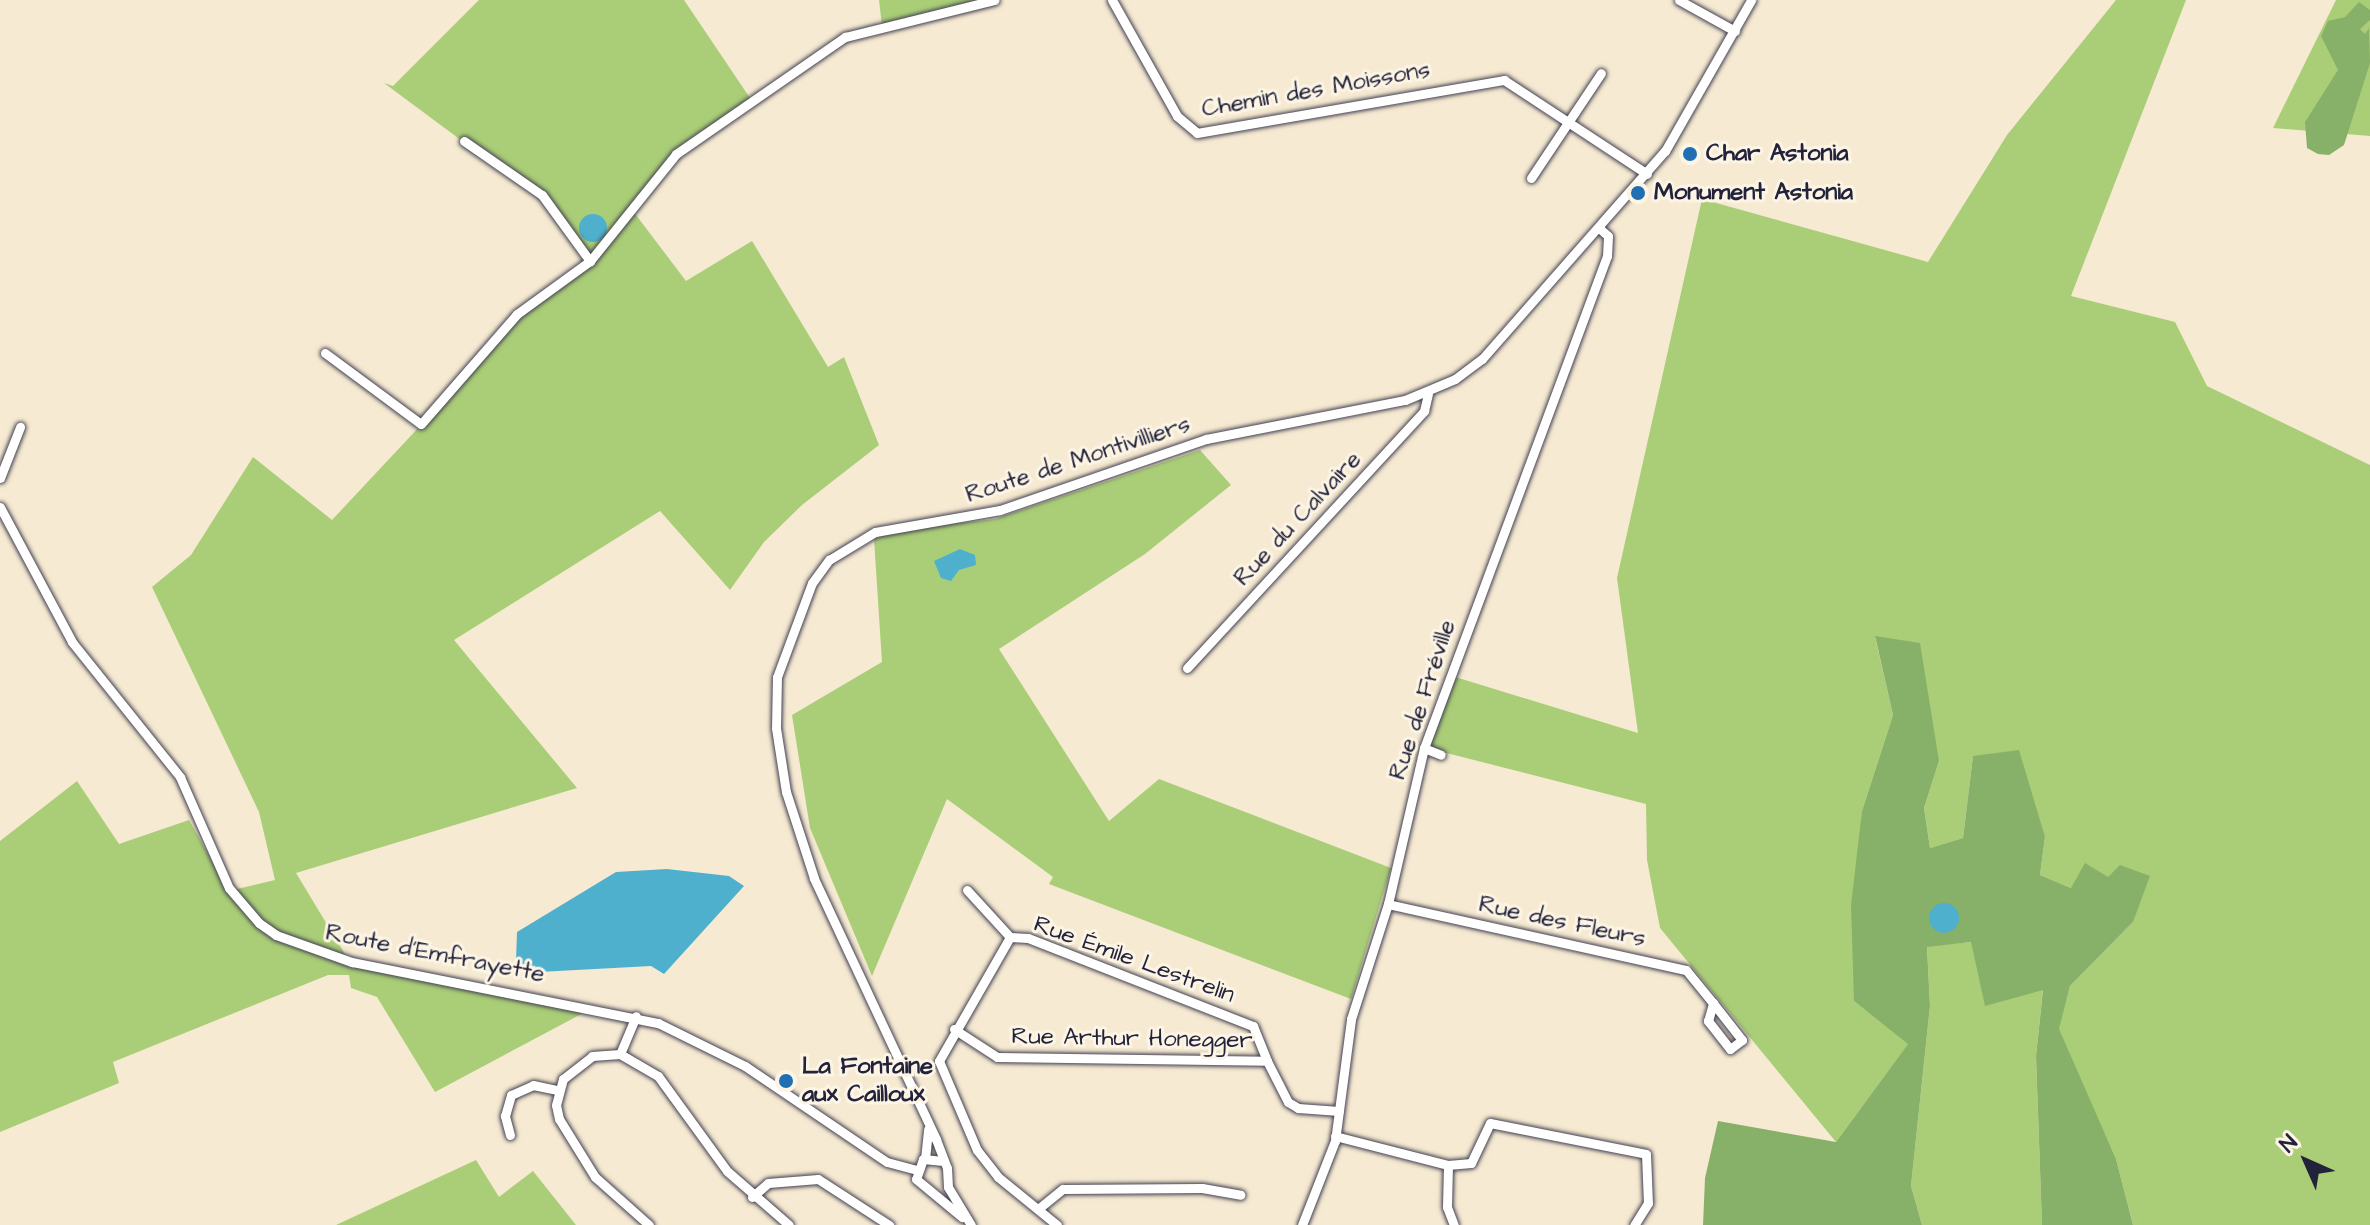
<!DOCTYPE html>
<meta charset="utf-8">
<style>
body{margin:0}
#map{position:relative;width:2370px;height:1225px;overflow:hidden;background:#f6ead2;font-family:"Architects Daughter",sans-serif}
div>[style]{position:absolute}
.green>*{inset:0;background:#aace77}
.forest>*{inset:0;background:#87b168}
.water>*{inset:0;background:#4fb0cd}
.round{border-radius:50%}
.roads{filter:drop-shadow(0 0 2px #424052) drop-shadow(0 0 2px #424052)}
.minor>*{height:9px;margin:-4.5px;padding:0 4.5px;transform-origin:4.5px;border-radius:4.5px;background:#fff}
.dots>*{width:22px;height:22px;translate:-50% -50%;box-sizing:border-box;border:4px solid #fcf5e5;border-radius:50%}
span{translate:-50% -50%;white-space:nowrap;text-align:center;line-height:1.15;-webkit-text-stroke:6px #fcf5e5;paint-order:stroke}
.street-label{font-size:24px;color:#22223b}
.poi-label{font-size:24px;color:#22223b;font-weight:700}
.left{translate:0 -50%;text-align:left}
.north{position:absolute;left:2266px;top:1121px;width:80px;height:80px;-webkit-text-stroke:6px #fcf5e5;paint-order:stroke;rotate:315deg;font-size:22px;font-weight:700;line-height:32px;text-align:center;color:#22223b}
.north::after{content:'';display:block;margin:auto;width:28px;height:36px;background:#22223b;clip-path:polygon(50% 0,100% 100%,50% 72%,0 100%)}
</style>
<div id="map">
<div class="green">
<div style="clip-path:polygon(479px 0,684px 0,750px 98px,673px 159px,633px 211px,686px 281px,752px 241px,828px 367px,844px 357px,879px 445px,802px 505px,764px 542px,730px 590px,660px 511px,454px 640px,577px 788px,296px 873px,351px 964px,587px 1011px,435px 1092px,377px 997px,351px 988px,349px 975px,328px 975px,113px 1062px,119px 1083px,0 1132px,0 841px,77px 781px,119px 844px,189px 820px,229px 891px,275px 880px,259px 812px,152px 587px,191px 555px,253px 457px,332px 520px,420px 426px,484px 346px,585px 259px,551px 207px,384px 83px,393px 86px)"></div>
<div style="clip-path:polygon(879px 0,984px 0,882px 26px)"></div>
<div style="clip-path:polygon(2116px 0,2186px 0,2071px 296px,2175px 322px,2207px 386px,2370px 465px,2370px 1225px,2133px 1225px,2116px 1159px,2058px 1030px,2070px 986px,2133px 922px,2108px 877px,2071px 888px,2040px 875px,2045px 837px,1973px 756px,1963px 838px,1930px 848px,1924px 808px,1939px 761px,1875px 637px,1893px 715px,1862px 811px,1854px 1001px,1909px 1043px,1836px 1142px,1660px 928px,1647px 860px,1646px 804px,1427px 748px,1452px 676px,1638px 733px,1617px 578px,1702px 199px,1928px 262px,2007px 135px)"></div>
<div style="clip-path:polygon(2336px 0,2370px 0,2370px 136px,2273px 128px)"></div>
<div style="clip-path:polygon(1200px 450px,1231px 485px,1145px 554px,999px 649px,1109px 821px,1159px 779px,1391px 868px,1351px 999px,1049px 884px,1053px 877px,947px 799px,872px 976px,810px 828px,792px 715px,882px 662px,874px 539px,901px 530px,995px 519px)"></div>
<div style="clip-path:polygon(1972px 942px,2043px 989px,2036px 1056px,2042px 1225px,1922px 1225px,1911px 1186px,1930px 1006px,1927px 946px)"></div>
<div style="clip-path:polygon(476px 1160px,499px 1197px,533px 1171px,576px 1225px,336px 1225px)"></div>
</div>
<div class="forest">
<div style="clip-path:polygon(2359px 2px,2370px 10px,2370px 20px,2360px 29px,2365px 34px,2369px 28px,2370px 63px,2344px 145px,2329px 155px,2318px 154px,2307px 148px,2305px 122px,2338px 70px,2321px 36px,2328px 21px,2345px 17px)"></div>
<div style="clip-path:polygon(1875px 636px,1920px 643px,1939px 761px,1924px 808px,1930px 848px,1963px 838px,1973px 756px,2019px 750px,2045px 837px,2040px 875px,2071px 888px,2085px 863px,2108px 877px,2120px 865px,2150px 876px,2133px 922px,2070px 986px,2059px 1029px,2116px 1159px,2133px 1225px,2042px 1225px,2036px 1056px,2043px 990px,1985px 1006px,1971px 942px,1927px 947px,1930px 1006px,1911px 1186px,1922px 1225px,1703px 1225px,1705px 1178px,1718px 1121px,1836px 1142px,1908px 1044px,1854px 1001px,1851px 905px,1862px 811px,1893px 715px)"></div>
</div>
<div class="water">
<div class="round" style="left:579px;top:214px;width:28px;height:28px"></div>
<div style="clip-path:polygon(960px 549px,975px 555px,976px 565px,959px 570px,951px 581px,941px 578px,934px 561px)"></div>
<div style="clip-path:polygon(667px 869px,729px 876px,744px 886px,664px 974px,651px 966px,539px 972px,516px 961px,517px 932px,616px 872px)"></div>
<div class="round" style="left:1929px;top:903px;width:30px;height:30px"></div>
</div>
<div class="roads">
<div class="minor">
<div style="left:1112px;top:0;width:133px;rotate:60.7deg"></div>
<div style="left:1177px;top:116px;width:26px;rotate:40deg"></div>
<div style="left:1197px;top:133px;width:312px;rotate:-9.8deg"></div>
<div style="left:1504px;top:80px;width:171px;rotate:33.3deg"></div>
<div style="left:1679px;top:0;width:64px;rotate:29deg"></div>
<div style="left:464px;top:141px;width:95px;rotate:34.7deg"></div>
<div style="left:542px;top:195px;width:82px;rotate:54deg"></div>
<div style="left:1531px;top:178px;width:126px;rotate:-56.3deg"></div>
<div style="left:325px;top:353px;width:119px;rotate:36.5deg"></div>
<div style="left:421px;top:424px;width:146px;rotate:-48.9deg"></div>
<div style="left:517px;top:314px;width:90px;rotate:-36deg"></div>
<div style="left:590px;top:261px;width:137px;rotate:-51.2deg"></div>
<div style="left:676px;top:154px;width:206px;rotate:-34.7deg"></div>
<div style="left:845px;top:37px;width:154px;rotate:-13.9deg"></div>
<div style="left:0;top:478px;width:55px;rotate:-68.6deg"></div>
<div style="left:0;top:507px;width:153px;rotate:61.9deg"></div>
<div style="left:72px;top:642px;width:173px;rotate:51.3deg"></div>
<div style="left:180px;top:777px;width:121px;rotate:66.2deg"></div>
<div style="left:229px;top:888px;width:46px;rotate:49.4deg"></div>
<div style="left:259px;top:923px;width:21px;rotate:35deg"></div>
<div style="left:276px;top:935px;width:81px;rotate:19.6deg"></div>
<div style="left:352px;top:962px;width:312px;rotate:11.3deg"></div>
<div style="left:658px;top:1023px;width:97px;rotate:26.3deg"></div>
<div style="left:745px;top:1066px;width:171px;rotate:34.1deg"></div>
<div style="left:887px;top:1162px;width:30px;rotate:15deg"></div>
<div style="left:1187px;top:668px;width:350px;rotate:-47.3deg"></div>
<div style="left:1424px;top:411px;width:18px;rotate:-77deg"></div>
<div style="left:1424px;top:748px;width:18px;rotate:22deg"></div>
<div style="left:967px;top:890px;width:64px;rotate:47.5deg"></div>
<div style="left:1010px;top:937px;width:143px;rotate:119.8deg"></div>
<div style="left:939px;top:1061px;width:97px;rotate:66.9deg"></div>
<div style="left:977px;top:1150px;width:34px;rotate:52deg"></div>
<div style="left:998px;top:1177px;width:76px;rotate:39.1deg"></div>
<div style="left:1388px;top:904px;width:305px;rotate:12.5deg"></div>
<div style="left:1686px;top:970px;width:43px;rotate:50.7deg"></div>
<div style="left:1713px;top:1003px;width:47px;rotate:51.9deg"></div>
<div style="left:1742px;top:1040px;width:15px;rotate:143deg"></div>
<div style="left:1730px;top:1049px;width:36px;rotate:-128deg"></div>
<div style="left:1708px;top:1021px;width:19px;rotate:-74deg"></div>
<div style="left:1010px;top:937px;width:18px;rotate:3deg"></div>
<div style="left:1028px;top:938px;width:242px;rotate:21.4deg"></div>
<div style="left:1253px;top:1026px;width:38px;rotate:68deg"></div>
<div style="left:954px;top:1029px;width:51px;rotate:33.1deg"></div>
<div style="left:997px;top:1057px;width:270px;rotate:0.8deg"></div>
<div style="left:1267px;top:1061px;width:46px;rotate:62.9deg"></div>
<div style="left:1288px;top:1102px;width:12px;rotate:31deg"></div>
<div style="left:1298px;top:1108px;width:41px;rotate:4.2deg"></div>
<div style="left:620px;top:1054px;width:41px;rotate:-67.2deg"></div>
<div style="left:510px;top:1135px;width:20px;rotate:-105deg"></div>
<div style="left:505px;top:1116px;width:22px;rotate:-74deg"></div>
<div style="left:511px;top:1095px;width:24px;rotate:-24deg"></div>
<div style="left:533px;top:1085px;width:25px;rotate:12deg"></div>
<div style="left:1335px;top:1136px;width:117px;rotate:14.4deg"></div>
<div style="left:1448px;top:1165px;width:23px;rotate:-5deg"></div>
<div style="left:1471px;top:1163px;width:44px;rotate:-64.6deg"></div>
<div style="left:1490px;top:1123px;width:159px;rotate:11.2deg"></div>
<div style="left:1646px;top:1154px;width:49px;rotate:87.7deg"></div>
<div style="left:1648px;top:1203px;width:26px;rotate:122deg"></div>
<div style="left:925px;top:1159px;width:30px;rotate:-84deg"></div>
<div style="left:943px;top:1161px;width:20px;rotate:-174deg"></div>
<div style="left:923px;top:1159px;width:21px;rotate:109deg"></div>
<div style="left:916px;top:1179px;width:60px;rotate:39.6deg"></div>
<div style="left:1448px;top:1165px;width:42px;rotate:91.4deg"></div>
<div style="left:1447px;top:1207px;width:19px;rotate:69deg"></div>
<div style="left:752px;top:1197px;width:21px;rotate:-41deg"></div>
<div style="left:768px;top:1183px;width:50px;rotate:-4.6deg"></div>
<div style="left:818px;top:1179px;width:85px;rotate:32.9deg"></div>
<div style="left:1038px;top:1209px;width:32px;rotate:-39deg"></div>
<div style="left:1063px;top:1189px;width:139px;rotate:-0.4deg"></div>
<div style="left:1202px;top:1188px;width:39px;rotate:10deg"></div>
<div style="left:649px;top:1225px;width:72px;rotate:-138.4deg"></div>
<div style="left:595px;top:1177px;width:68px;rotate:-121.8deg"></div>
<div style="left:559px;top:1119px;width:14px;rotate:-102deg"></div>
<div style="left:556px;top:1105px;width:27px;rotate:-75deg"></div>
<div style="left:563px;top:1079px;width:37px;rotate:-38deg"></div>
<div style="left:592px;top:1056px;width:28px;rotate:-4deg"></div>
<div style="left:620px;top:1054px;width:44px;rotate:30.1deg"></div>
<div style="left:658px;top:1076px;width:117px;rotate:54deg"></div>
<div style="left:727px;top:1171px;width:82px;rotate:41.1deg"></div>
<div style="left:971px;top:1225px;width:44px;rotate:-121.2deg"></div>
<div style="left:948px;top:1187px;width:19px;rotate:-93deg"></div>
<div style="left:947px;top:1168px;width:31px;rotate:-111deg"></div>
<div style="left:936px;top:1139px;width:288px;rotate:-115.1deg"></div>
<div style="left:814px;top:878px;width:90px;rotate:-108deg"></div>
<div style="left:786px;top:792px;width:65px;rotate:-98.9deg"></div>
<div style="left:776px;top:728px;width:51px;rotate:-88.9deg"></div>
<div style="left:777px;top:677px;width:100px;rotate:-69.6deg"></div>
<div style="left:812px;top:583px;width:29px;rotate:-54deg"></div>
<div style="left:829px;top:560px;width:54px;rotate:-31.3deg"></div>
<div style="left:875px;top:532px;width:127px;rotate:-10deg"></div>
<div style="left:1000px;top:510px;width:218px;rotate:-19deg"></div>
<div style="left:1206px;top:439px;width:203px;rotate:-11.1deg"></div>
<div style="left:1405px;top:400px;width:54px;rotate:-22.8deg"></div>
<div style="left:1455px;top:379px;width:34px;rotate:-37deg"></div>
<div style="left:1482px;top:359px;width:277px;rotate:-48.7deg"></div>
<div style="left:1665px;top:151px;width:174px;rotate:-60.3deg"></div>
<div style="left:1302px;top:1225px;width:90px;rotate:-68.6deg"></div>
<div style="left:1335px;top:1141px;width:123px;rotate:-82.5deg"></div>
<div style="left:1351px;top:1019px;width:121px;rotate:-72.2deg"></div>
<div style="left:1388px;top:904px;width:160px;rotate:-77deg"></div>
<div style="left:1424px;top:748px;width:525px;rotate:-69.6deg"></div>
<div style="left:1607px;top:256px;width:20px;rotate:-87deg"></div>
<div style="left:1608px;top:236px;width:12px;rotate:-138deg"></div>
</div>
</div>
<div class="dots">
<div style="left:1690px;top:154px;background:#1f6fb2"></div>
<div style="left:1638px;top:193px;background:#1f6fb2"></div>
<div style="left:786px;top:1081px;background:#1f6fb2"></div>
</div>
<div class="street-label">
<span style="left:1316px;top:90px;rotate:-10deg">Chemin des Moissons</span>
<span style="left:1078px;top:460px;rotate:-18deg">Route de Montivilliers</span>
<span style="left:1298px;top:519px;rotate:-47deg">Rue du Calvaire</span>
<span style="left:1423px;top:700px;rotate:-72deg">Rue de Fréville</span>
<span style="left:1562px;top:922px;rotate:12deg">Rue des Fleurs</span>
<span style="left:435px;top:954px;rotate:11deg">Route d'Emfrayette</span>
<span style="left:1134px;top:960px;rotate:20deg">Rue Émile Lestrelin</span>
<span style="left:1132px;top:1039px;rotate:1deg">Rue Arthur Honegger</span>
</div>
<div class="poi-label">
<span class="left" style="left:1706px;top:154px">Char Astonia</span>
<span class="left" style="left:1654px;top:193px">Monument Astonia</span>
<span class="left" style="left:802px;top:1081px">La Fontaine<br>aux Cailloux</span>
</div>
<div class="north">N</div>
</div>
